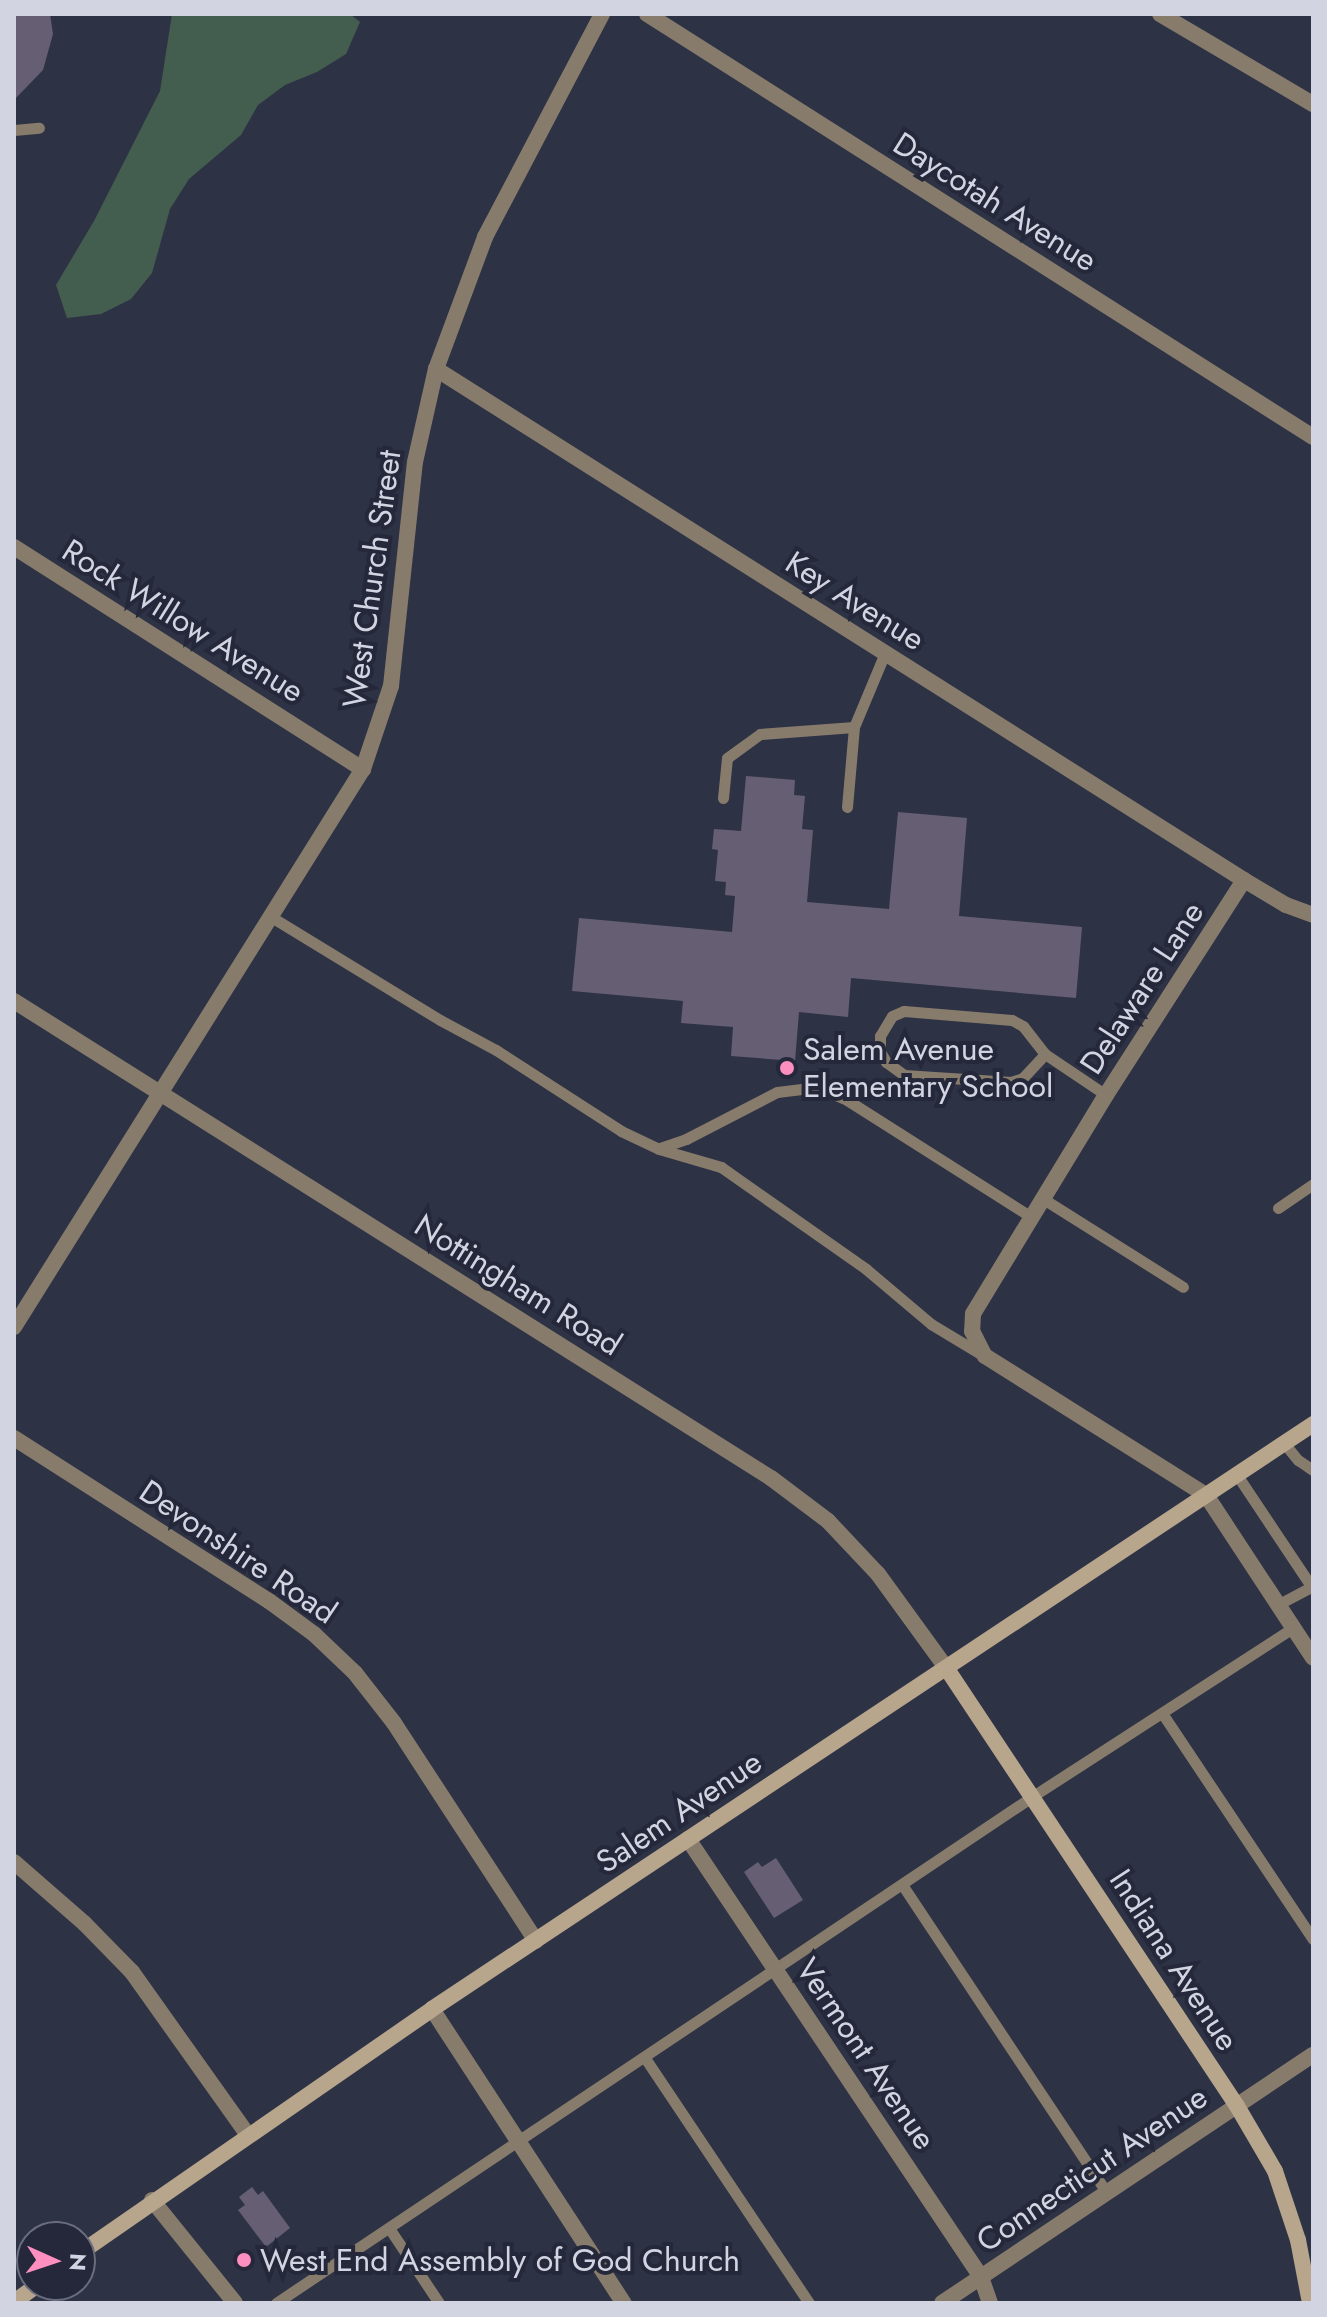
<!DOCTYPE html>
<style>
body{margin:0}
#map{position:relative;width:1327px;height:2317px;overflow:hidden;background:#2e3245;font-family:Jost,sans-serif}
div>[style]{position:absolute}
.green>*{inset:0;background:#435d4f}
.building>*{inset:0;background:#665f73}
.service>*{height:11px;margin:-5.5px;padding:0 5.5px;transform-origin:5.5px;border-radius:5.5px;background:#877c6c}
.minor>*{height:16px;margin:-8px;padding:0 8px;transform-origin:8px;border-radius:8px;background:#877c6c}
.tertiary>*{height:16px;margin:-8px;padding:0 8px;transform-origin:8px;border-radius:8px;background:#877c6c}
.secondary>*{height:16px;margin:-8px;padding:0 8px;transform-origin:8px;border-radius:8px;background:#b7a58c}
.dots>*{width:22px;height:22px;translate:-50% -50%;box-sizing:border-box;border:4px solid #24283a;border-radius:50%}
span{translate:-50% -50%;white-space:nowrap;text-align:center;line-height:1.15;-webkit-text-stroke:8px #24283a;paint-order:stroke}
.street-label{font-size:32px;color:#d2d5e1}
.poi-label{font-size:32px;color:#d2d5e1}
.left{translate:0 -50%;text-align:left}
.frame{position:absolute;inset:0;border:16px solid #d2d5e1;pointer-events:none}
.north{position:absolute;left:16px;top:2221px;width:80px;height:80px;box-sizing:border-box;background:#24283a;border:2px solid #6a6d7d;border-radius:50%;rotate:93deg;font-size:22px;font-weight:700;line-height:32px;text-align:center;color:#d2d5e1}
.north::after{content:'';display:block;margin:auto;width:28px;height:36px;background:#fd8ec0;clip-path:polygon(50% 0,100% 100%,50% 72%,0 100%)}
</style>
<div id="map">
<div class="green">
<div style="clip-path:polygon(172px 14px,350px 14px,360px 22px,346px 54px,317px 72px,285px 85px,258px 105px,241px 135px,189px 179px,170px 209px,152px 273px,131px 299px,101px 314px,67px 318px,56px 285px,94px 221px,160px 91px)"></div>
</div>
<div class="building">
<div style="clip-path:polygon(14px 14px,50px 14px,53px 34px,43px 70px,14px 100px)"></div>
<div style="clip-path:polygon(746px 776px,795px 780px,794px 795px,805px 796px,802px 829px,813px 830px,807px 902px,889px 909px,898px 812px,967px 818px,959px 916px,1082px 927px,1076px 998px,851px 978px,848px 1017px,799px 1012px,795px 1061px,731px 1056px,733px 1027px,681px 1023px,683px 1001px,572px 991px,579px 918px,732px 932px,735px 896px,725px 895px,726px 882px,715px 881px,718px 850px,712px 849px,714px 829px,741px 831px)"></div>
<div style="clip-path:polygon(776px 1858px,803px 1900px,774px 1918px,744px 1872px,758px 1862px,762px 1867px)"></div>
<div style="clip-path:polygon(252px 2187px,258px 2195px,263px 2191px,290px 2228px,266px 2247px,238px 2210px,245px 2205px,239px 2197px)"></div>
</div>
<div class="service">
<div style="left:14px;top:130px;width:25px;rotate:-5deg"></div>
<div style="left:723px;top:798px;width:40px;rotate:-84.3deg"></div>
<div style="left:727px;top:758px;width:41px;rotate:-36deg"></div>
<div style="left:760px;top:734px;width:94px;rotate:-4.3deg"></div>
<div style="left:847px;top:807px;width:80px;rotate:-85deg"></div>
<div style="left:854px;top:727px;width:80px;rotate:-67.3deg"></div>
<div style="left:273px;top:918px;width:196px;rotate:31.4deg"></div>
<div style="left:440px;top:1020px;width:64px;rotate:28.2deg"></div>
<div style="left:496px;top:1050px;width:149px;rotate:32.9deg"></div>
<div style="left:621px;top:1131px;width:42px;rotate:25.3deg"></div>
<div style="left:659px;top:1149px;width:65px;rotate:16.2deg"></div>
<div style="left:721px;top:1167px;width:177px;rotate:35.1deg"></div>
<div style="left:866px;top:1269px;width:85px;rotate:40.2deg"></div>
<div style="left:931px;top:1324px;width:62px;rotate:31.1deg"></div>
<div style="left:1045px;top:1054px;width:33px;rotate:133deg"></div>
<div style="left:1023px;top:1078px;width:13px;rotate:162deg"></div>
<div style="left:1011px;top:1082px;width:107px;rotate:-176.3deg"></div>
<div style="left:904px;top:1075px;width:22px;rotate:-144deg"></div>
<div style="left:886px;top:1062px;width:13px;rotate:-119deg"></div>
<div style="left:880px;top:1051px;width:15px;rotate:-90deg"></div>
<div style="left:880px;top:1036px;width:23px;rotate:-59deg"></div>
<div style="left:892px;top:1016px;width:13px;rotate:-23deg"></div>
<div style="left:904px;top:1011px;width:108px;rotate:4.8deg"></div>
<div style="left:1012px;top:1020px;width:13px;rotate:29deg"></div>
<div style="left:1023px;top:1026px;width:36px;rotate:52deg"></div>
<div style="left:1045px;top:1054px;width:73px;rotate:33.9deg"></div>
<div style="left:660px;top:1148px;width:28px;rotate:-19deg"></div>
<div style="left:686px;top:1139px;width:102px;rotate:-27.3deg"></div>
<div style="left:777px;top:1092px;width:31px;rotate:-7deg"></div>
<div style="left:808px;top:1088px;width:18px;rotate:9deg"></div>
<div style="left:826px;top:1091px;width:23px;rotate:23deg"></div>
<div style="left:847px;top:1100px;width:220px;rotate:32.4deg"></div>
<div style="left:1045px;top:1200px;width:163px;rotate:32.2deg"></div>
<div style="left:1278px;top:1208px;width:42px;rotate:-34.4deg"></div>
<div style="left:1284px;top:1443px;width:22px;rotate:51deg"></div>
<div style="left:1298px;top:1460px;width:18px;rotate:34deg"></div>
<div style="left:1237px;top:1475px;width:133px;rotate:56.3deg"></div>
<div style="left:1277px;top:1605px;width:41px;rotate:-27.8deg"></div>
<div style="left:1162px;top:1713px;width:272px;rotate:56.3deg"></div>
<div style="left:903px;top:1886px;width:369px;rotate:56.4deg"></div>
<div style="left:645px;top:2058px;width:295px;rotate:56.2deg"></div>
<div style="left:389px;top:2228px;width:90px;rotate:56.3deg"></div>
<div style="left:276px;top:2303px;width:911px;rotate:-33.81deg"></div>
<div style="left:1033px;top:1796px;width:310px;rotate:-32.9deg"></div>
</div>
<div class="minor">
<div style="left:647px;top:14px;width:789px;rotate:32.42deg"></div>
<div style="left:1160px;top:14px;width:178px;rotate:30.5deg"></div>
<div style="left:436px;top:369px;width:956px;rotate:32.31deg"></div>
<div style="left:1244px;top:880px;width:49px;rotate:30.8deg"></div>
<div style="left:1286px;top:905px;width:29px;rotate:20deg"></div>
<div style="left:14px;top:547px;width:414px;rotate:32.5deg"></div>
<div style="left:1244px;top:880px;width:255px;rotate:122.7deg"></div>
<div style="left:1106px;top:1095px;width:256px;rotate:121.3deg"></div>
<div style="left:973px;top:1314px;width:17px;rotate:93deg"></div>
<div style="left:972px;top:1331px;width:28px;rotate:63deg"></div>
<div style="left:985px;top:1356px;width:261px;rotate:32.2deg"></div>
<div style="left:1206px;top:1495px;width:195px;rotate:56.7deg"></div>
<div style="left:14px;top:1327px;width:658px;rotate:-57.98deg"></div>
<div style="left:363px;top:769px;width:88px;rotate:-71.4deg"></div>
<div style="left:391px;top:686px;width:225px;rotate:-83.9deg"></div>
<div style="left:415px;top:462px;width:95px;rotate:-77.3deg"></div>
<div style="left:436px;top:369px;width:141px;rotate:-69.6deg"></div>
<div style="left:485px;top:237px;width:252px;rotate:-62.3deg"></div>
<div style="left:14px;top:1438px;width:303px;rotate:32.6deg"></div>
<div style="left:269px;top:1601px;width:56px;rotate:36.3deg"></div>
<div style="left:314px;top:1634px;width:57px;rotate:43.6deg"></div>
<div style="left:355px;top:1673px;width:63px;rotate:52deg"></div>
<div style="left:394px;top:1723px;width:260px;rotate:56.9deg"></div>
<div style="left:688px;top:1839px;width:527px;rotate:56.22deg"></div>
<div style="left:981px;top:2277px;width:28px;rotate:71deg"></div>
<div style="left:14px;top:1862px;width:94px;rotate:41.1deg"></div>
<div style="left:85px;top:1924px;width:67px;rotate:45.6deg"></div>
<div style="left:132px;top:1972px;width:199px;rotate:54.6deg"></div>
<div style="left:432px;top:2009px;width:351px;rotate:56.9deg"></div>
<div style="left:152px;top:2200px;width:132px;rotate:51.1deg"></div>
<div style="left:942px;top:2303px;width:446px;rotate:-33.8deg"></div>
</div>
<div class="tertiary">
<div style="left:14px;top:1001px;width:895px;rotate:32.22deg"></div>
<div style="left:771px;top:1478px;width:71px;rotate:37deg"></div>
<div style="left:828px;top:1521px;width:73px;rotate:46.7deg"></div>
<div style="left:878px;top:1574px;width:117px;rotate:54deg"></div>
</div>
<div class="secondary">
<div style="left:947px;top:1669px;width:524px;rotate:56.43deg"></div>
<div style="left:1237px;top:2106px;width:75px;rotate:59.7deg"></div>
<div style="left:1275px;top:2171px;width:73px;rotate:71.6deg"></div>
<div style="left:1298px;top:2240px;width:64px;rotate:79.2deg"></div>
<div style="left:80px;top:2253px;width:428px;rotate:-34.7deg"></div>
<div style="left:432px;top:2009px;width:1058px;rotate:-33.58deg"></div>
<div style="left:14px;top:2302px;width:29px;rotate:-36deg"></div>
</div>
<div class="dots">
<div style="left:787px;top:1068px;background:#fd8ec0"></div>
<div style="left:244px;top:2260px;background:#fd8ec0"></div>
</div>
<div class="street-label">
<span style="left:995px;top:202px;rotate:32deg">Daycotah Avenue</span>
<span style="left:372px;top:579px;rotate:-82deg">West Church Street</span>
<span style="left:855px;top:601px;rotate:32deg">Key Avenue</span>
<span style="left:183px;top:621px;rotate:32deg">Rock Willow Avenue</span>
<span style="left:1142px;top:988px;rotate:-57deg">Delaware Lane</span>
<span style="left:518px;top:1285px;rotate:32deg">Nottingham Road</span>
<span style="left:238px;top:1552px;rotate:34deg">Devonshire Road</span>
<span style="left:679px;top:1812px;rotate:-34deg">Salem Avenue</span>
<span style="left:1174px;top:1960px;rotate:57deg">Indiana Avenue</span>
<span style="left:866px;top:2054px;rotate:56deg">Vermont Avenue</span>
<span style="left:1092px;top:2169px;rotate:-34deg">Connecticut Avenue</span>
</div>
<div class="poi-label">
<span class="left" style="left:803px;top:1068px">Salem Avenue<br>Elementary School</span>
<span class="left" style="left:260px;top:2260px">West End Assembly of God Church</span>
</div>
<div class="frame"></div>
<div class="north">N</div>
</div>
